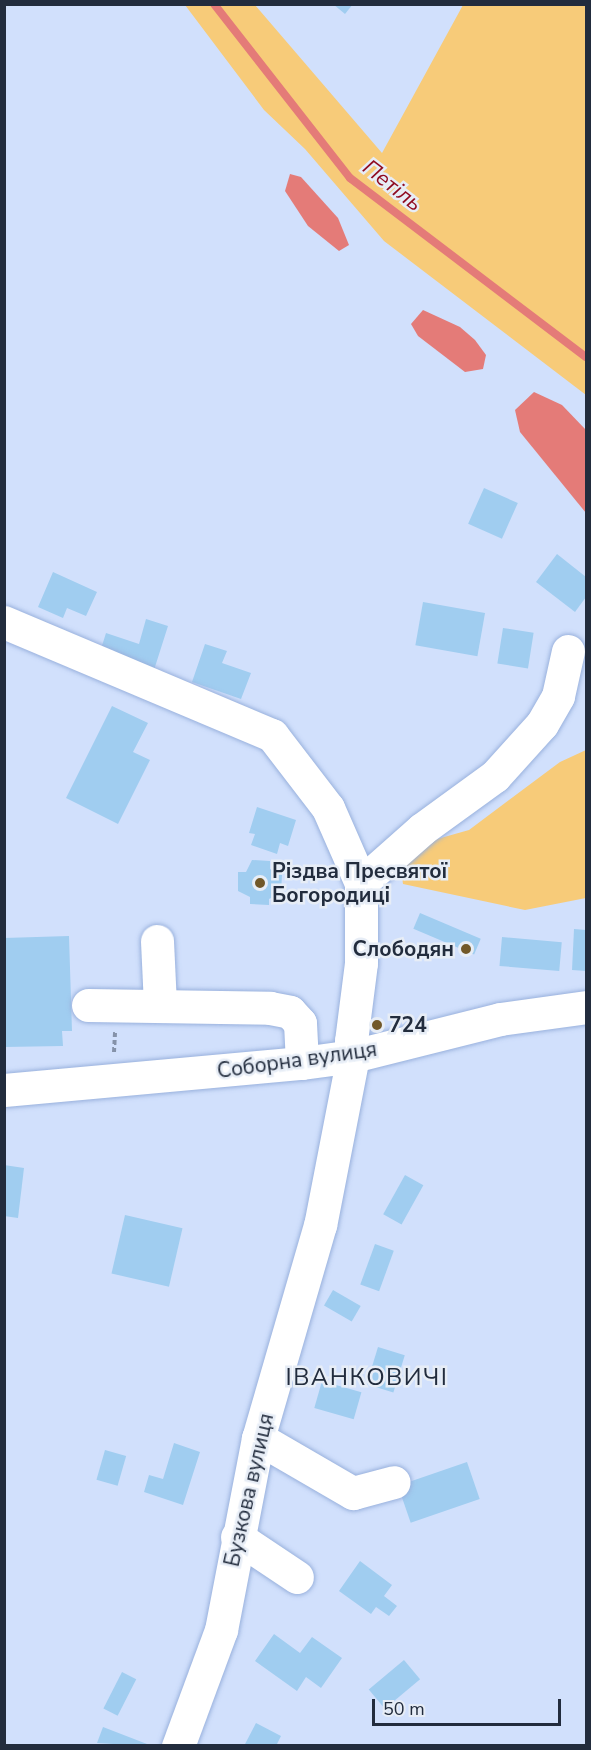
<!DOCTYPE html>
<meta charset="utf-8">
<style>
body{margin:0}
#map{position:relative;width:591px;height:1750px;overflow:hidden;background:#d1e0fc;font-family:"Nunito Sans",sans-serif}
div>[style]{position:absolute}
.green>*{inset:0;background:#f7cb79}
.water>*{inset:0;background:#e47b78}
.stream>*{height:8px;margin:-4px;padding:0 4px;transform-origin:4px;border-radius:4px;background:#e47b78}
.building>*{inset:0;background:#a0cdf0;transform-origin:0 0}
.path>*{height:4px;margin-top:-2px;transform-origin:0;background:repeating-linear-gradient(90deg,#8592a9 0 4.5px,transparent 0 7.5px)}
.roads{filter:drop-shadow(0 0 2px #99b1dd) drop-shadow(0 0 2px #99b1dd)}
.minor>*{height:33px;margin:-16.5px;padding:0 16.5px;transform-origin:16.5px;border-radius:16.5px;background:#fff}
.dots>*{width:16px;height:16px;translate:-50% -50%;box-sizing:border-box;border:3px solid #e7edf6;border-radius:50%}
span{translate:-50% -50%;white-space:nowrap;text-align:center;line-height:1.15;-webkit-text-stroke:5px #e7edf6;paint-order:stroke}
.poi-label{font-size:21px;color:#222c3d;font-weight:700}
.left{translate:0 -50%;text-align:left}
.right{translate:-100% -50%;text-align:right}
.street-label{font-size:21px;color:#222c3d}
.water-label{font-size:22px;color:#8f0a1f;font-style:italic}
.quarter-label{font-size:24px;color:#222c3d;letter-spacing:1.5px}
.frame{position:absolute;inset:0;border:6px solid #222c3d;pointer-events:none}
.scale{position:absolute;left:372px;top:1699px;width:189px;height:27px;box-sizing:border-box;border:3px solid #222c3d;border-top:0;padding-left:8px;font-size:18px;line-height:21px;white-space:nowrap;color:#222c3d;-webkit-text-stroke:4px #e7edf6;paint-order:stroke}
</style>
<div id="map">
<div class="green">
<div style="clip-path:polygon(185px 5px,255px 5px,382px 153px,463px 5px,586px 5px,586px 395px,384px 241px,305px 149px,264px 110px)"></div>
<div style="clip-path:polygon(586px 750px,586px 898px,525px 910px,403px 884px,400px 863px,423px 843px,469px 830px,560px 762px)"></div>
</div>
<div class="water">
<div style="clip-path:polygon(290px 174px,301px 177px,338px 218px,349px 245px,339px 251px,308px 226px,285px 191px)"></div>
<div style="clip-path:polygon(423px 310px,460px 327px,475px 340px,486px 355px,483px 369px,465px 372px,418px 336px,411px 324px)"></div>
<div style="clip-path:polygon(534px 392px,562px 405px,586px 430px,586px 513px,520px 432px,515px 410px)"></div>
</div>
<div class="stream">
<div style="left:214px;top:4px;width:221px;rotate:52deg"></div>
<div style="left:350px;top:178px;width:296px;rotate:37.2deg"></div>
</div>
<div class="building">
<div style="clip-path:polygon(333px 4px,353px 4px,345px 14px)"></div>
<div style="left:484px;top:488px;width:37px;height:39px;rotate:24deg"></div>
<div style="clip-path:polygon(557px 554px,586px 577px,586px 597px,575px 612px,536px 582px)"></div>
<div style="clip-path:polygon(53px 572px,97px 592px,86px 616px,67px 608px,63px 618px,38px 607px)"></div>
<div style="left:423px;top:602px;width:63px;height:44px;rotate:10deg"></div>
<div style="clip-path:polygon(146px 619px,168px 626px,154px 670px,100px 652px,106px 633px,139px 644px)"></div>
<div style="left:503px;top:628px;width:31px;height:36px;rotate:9deg"></div>
<div style="clip-path:polygon(205px 644px,227px 651px,222px 663px,251px 673px,241px 699px,192px 682px)"></div>
<div style="clip-path:polygon(112px 706px,148px 723px,133px 752px,150px 760px,118px 824px,66px 798px)"></div>
<div style="clip-path:polygon(257px 807px,296px 820px,288px 846px,280px 843px,277px 854px,251px 845px,255px 834px,249px 833px)"></div>
<div style="clip-path:polygon(252px 860px,270px 861px,270px 869px,282px 875px,281px 893px,269px 899px,269px 905px,250px 904px,250px 897px,238px 891px,238px 872px,246px 872px)"></div>
<div style="left:420px;top:913px;width:66px;height:17px;rotate:23deg"></div>
<div style="clip-path:polygon(574px 929px,586px 930px,586px 971px,572px 970px)"></div>
<div style="clip-path:polygon(69px 936px,72px 1031px,62px 1031px,63px 1046px,4px 1047px,4px 938px)"></div>
<div style="left:502px;top:937px;width:60px;height:29px;rotate:5deg"></div>
<div style="clip-path:polygon(4px 1165px,24px 1168px,18px 1218px,4px 1216px)"></div>
<div style="left:405px;top:1175px;width:21px;height:45px;rotate:29deg"></div>
<div style="left:125px;top:1215px;width:59px;height:60px;rotate:13deg"></div>
<div style="left:375px;top:1244px;width:20px;height:43px;rotate:20deg"></div>
<div style="left:333px;top:1290px;width:32px;height:18px;rotate:30deg"></div>
<div style="left:378px;top:1347px;width:28px;height:39px;rotate:17deg"></div>
<div style="left:322px;top:1381px;width:41px;height:28px;rotate:16deg"></div>
<div style="clip-path:polygon(174px 1443px,200px 1452px,183px 1505px,144px 1492px,149px 1475px,163px 1479px)"></div>
<div style="left:105px;top:1450px;width:22px;height:31px;rotate:16deg"></div>
<div style="left:467px;top:1462px;width:39px;height:73px;rotate:71deg"></div>
<div style="clip-path:polygon(360px 1561px,392px 1585px,384px 1596px,397px 1606px,389px 1616px,376px 1607px,371px 1614px,339px 1591px)"></div>
<div style="clip-path:polygon(274px 1634px,300px 1653px,312px 1637px,342px 1658px,321px 1688px,306px 1677px,297px 1691px,255px 1661px)"></div>
<div style="left:404px;top:1660px;width:25px;height:46px;rotate:50deg"></div>
<div style="left:122px;top:1672px;width:16px;height:41px;rotate:27deg"></div>
<div style="clip-path:polygon(256px 1723px,281px 1736px,276px 1746px,244px 1746px)"></div>
<div style="clip-path:polygon(103px 1727px,147px 1744px,146px 1746px,97px 1743px)"></div>
</div>
<div class="path">
<div style="left:114px;top:1052px;width:20px;rotate:-87deg"></div>
</div>
<div class="roads">
<div class="minor">
<div style="left:4px;top:622px;width:291px;rotate:22.9deg"></div>
<div style="left:272px;top:735px;width:92px;rotate:52.5deg"></div>
<div style="left:328px;top:808px;width:82px;rotate:66.3deg"></div>
<div style="left:361px;top:883px;width:80px;rotate:90deg"></div>
<div style="left:361px;top:963px;width:79px;rotate:97.3deg"></div>
<div style="left:351px;top:1041px;width:15px;rotate:82deg"></div>
<div style="left:353px;top:1056px;width:172px;rotate:101deg"></div>
<div style="left:320px;top:1225px;width:222px;rotate:106.2deg"></div>
<div style="left:258px;top:1438px;width:196px;rotate:100.9deg"></div>
<div style="left:221px;top:1630px;width:124px;rotate:110.3deg"></div>
<div style="left:361px;top:883px;width:81px;rotate:-41.5deg"></div>
<div style="left:422px;top:829px;width:90px;rotate:-36deg"></div>
<div style="left:495px;top:776px;width:70px;rotate:-47.9deg"></div>
<div style="left:542px;top:724px;width:32px;rotate:-60deg"></div>
<div style="left:558px;top:696px;width:46px;rotate:-77.5deg"></div>
<div style="left:157px;top:941px;width:64px;rotate:87.3deg"></div>
<div style="left:88px;top:1005px;width:182px;rotate:0.9deg"></div>
<div style="left:270px;top:1008px;width:20px;rotate:11deg"></div>
<div style="left:290px;top:1012px;width:15px;rotate:48deg"></div>
<div style="left:300px;top:1023px;width:40px;rotate:87.1deg"></div>
<div style="left:4px;top:1090px;width:299px;rotate:-5.2deg"></div>
<div style="left:302px;top:1063px;width:51px;rotate:-7.8deg"></div>
<div style="left:353px;top:1056px;width:152px;rotate:-14.1deg"></div>
<div style="left:500px;top:1019px;width:87px;rotate:-7.9deg"></div>
<div style="left:258px;top:1438px;width:110px;rotate:30.1deg"></div>
<div style="left:353px;top:1493px;width:42px;rotate:-15deg"></div>
<div style="left:237px;top:1537px;width:72px;rotate:33.7deg"></div>
</div>
</div>
<div class="dots">
<div style="left:260px;top:883px;background:#715829"></div>
<div style="left:466px;top:949px;background:#715829"></div>
<div style="left:377px;top:1025px;background:#715829"></div>
</div>
<div class="poi-label">
<span class="left" style="left:272px;top:883px">Різдва Пресвятої<br>Богородиці</span>
<span class="right" style="left:454px;top:949px">Слободян</span>
<span class="left" style="left:389px;top:1025px">724</span>
</div>
<div class="street-label">
<span style="left:297px;top:1060px;rotate:-8deg">Соборна вулиця</span>
<span style="left:249px;top:1490px;rotate:-77deg">Бузкова вулиця</span>
</div>
<div class="water-label">
<span style="left:392px;top:186px;rotate:38deg">Петіль</span>
</div>
<div class="quarter-label">
<span style="left:367px;top:1378px">ІВАНКОВИЧІ</span>
</div>
<div class="frame"></div>
<div class="scale">50 m</div>
</div>
